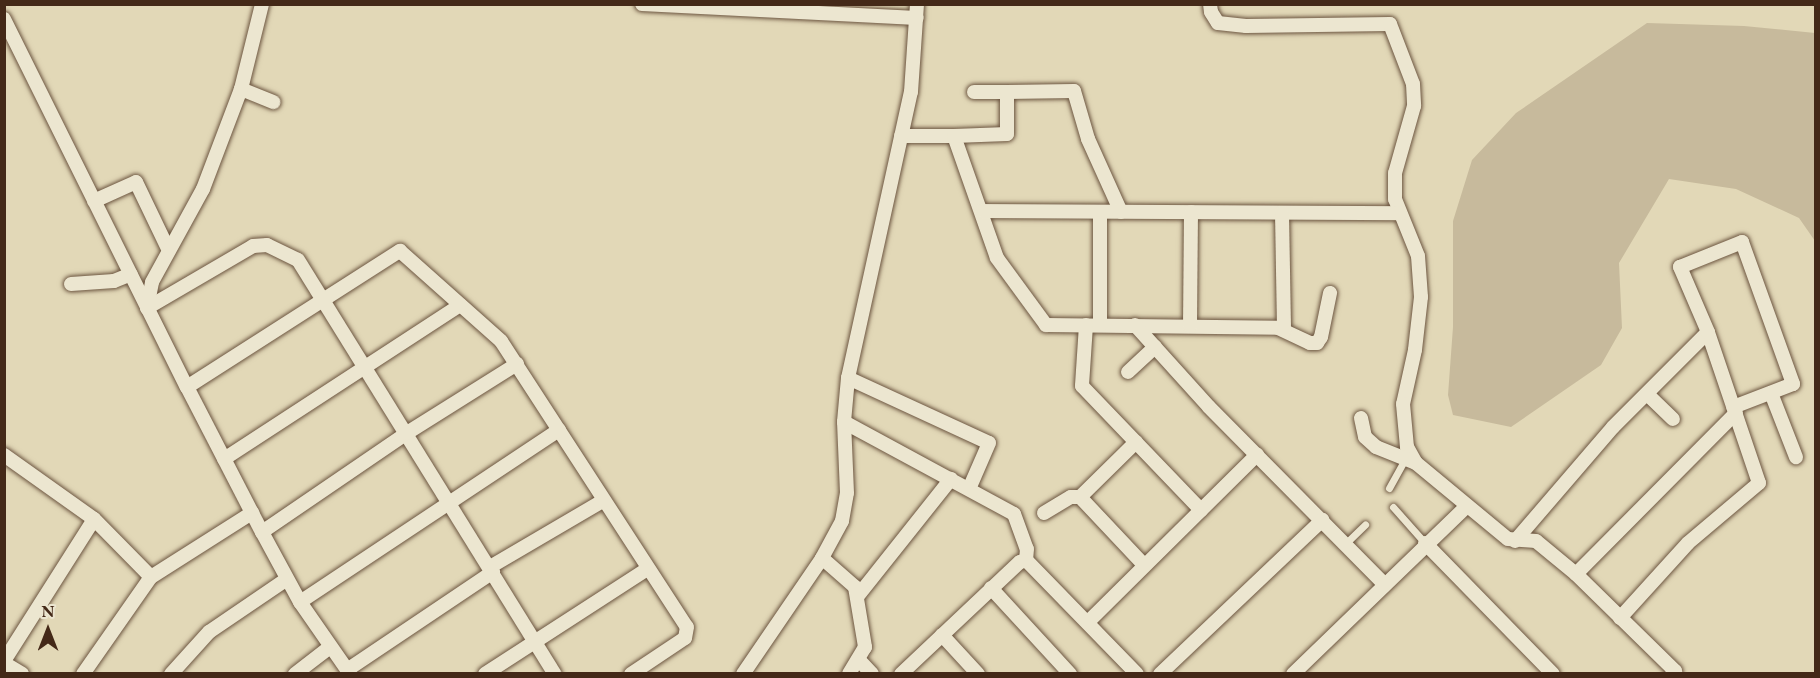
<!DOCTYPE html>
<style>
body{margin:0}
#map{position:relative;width:1820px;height:678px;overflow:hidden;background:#e2d8b7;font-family:"EB Garamond",serif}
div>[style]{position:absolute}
.green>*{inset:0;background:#c7ba9c}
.roads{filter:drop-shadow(0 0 2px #6c5540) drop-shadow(0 0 2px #6c5540)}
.service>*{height:7px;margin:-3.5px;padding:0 3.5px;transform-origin:3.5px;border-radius:3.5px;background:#ece6d0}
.minor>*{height:14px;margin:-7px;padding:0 7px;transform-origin:7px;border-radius:7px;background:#ece6d0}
span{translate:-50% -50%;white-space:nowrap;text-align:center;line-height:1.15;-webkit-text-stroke:5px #ece6d0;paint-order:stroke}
.frame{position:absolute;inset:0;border:6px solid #442918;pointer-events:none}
.north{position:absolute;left:18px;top:600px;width:60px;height:60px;-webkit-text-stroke:4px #ece6d0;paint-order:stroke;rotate:0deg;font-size:16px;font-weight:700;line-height:24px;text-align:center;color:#442918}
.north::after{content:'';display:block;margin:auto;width:21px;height:27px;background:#442918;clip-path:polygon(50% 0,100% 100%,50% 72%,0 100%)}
</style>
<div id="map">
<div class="green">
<div style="clip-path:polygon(1647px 23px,1744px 26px,1815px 33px,1815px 241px,1799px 218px,1736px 189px,1669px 179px,1619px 263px,1622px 328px,1601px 365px,1511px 427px,1453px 415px,1448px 395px,1453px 327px,1453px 221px,1472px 160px,1516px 113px)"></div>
</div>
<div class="roads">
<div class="service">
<div style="left:1389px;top:488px;width:35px;rotate:-61deg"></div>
<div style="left:1393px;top:507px;width:48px;rotate:48.4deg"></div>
<div style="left:1345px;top:544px;width:28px;rotate:-44deg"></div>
</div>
<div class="minor">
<div style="left:642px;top:4px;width:275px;rotate:2.9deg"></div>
<div style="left:1210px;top:4px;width:8px;rotate:83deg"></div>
<div style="left:1211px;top:12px;width:13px;rotate:58deg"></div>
<div style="left:1218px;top:23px;width:28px;rotate:6deg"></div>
<div style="left:1246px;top:26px;width:144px;rotate:-0.8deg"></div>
<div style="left:1390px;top:24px;width:64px;rotate:69deg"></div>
<div style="left:1413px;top:84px;width:22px;rotate:87deg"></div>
<div style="left:1414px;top:106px;width:70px;rotate:105.8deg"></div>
<div style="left:1395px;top:173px;width:26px;rotate:90deg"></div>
<div style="left:1395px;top:199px;width:61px;rotate:68deg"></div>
<div style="left:1418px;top:256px;width:41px;rotate:85.8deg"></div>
<div style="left:1421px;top:297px;width:53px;rotate:96.5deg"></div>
<div style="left:1415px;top:350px;width:55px;rotate:102.5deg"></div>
<div style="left:1403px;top:404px;width:43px;rotate:84.7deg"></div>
<div style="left:1407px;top:447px;width:18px;rotate:61deg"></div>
<div style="left:1416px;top:463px;width:119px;rotate:39.6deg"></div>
<div style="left:1508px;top:539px;width:28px;rotate:4deg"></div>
<div style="left:1536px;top:541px;width:52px;rotate:39.5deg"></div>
<div style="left:1576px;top:574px;width:139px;rotate:44.4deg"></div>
<div style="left:1675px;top:671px;width:4px;rotate:135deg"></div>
<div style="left:4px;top:19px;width:411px;rotate:63.6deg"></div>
<div style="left:187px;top:387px;width:163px;rotate:62.7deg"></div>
<div style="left:262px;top:532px;width:80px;rotate:61.5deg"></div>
<div style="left:300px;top:602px;width:88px;rotate:55.2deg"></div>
<div style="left:241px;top:89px;width:35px;rotate:22deg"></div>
<div style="left:974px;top:92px;width:33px"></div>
<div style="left:901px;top:136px;width:53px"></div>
<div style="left:954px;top:136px;width:129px;rotate:70.6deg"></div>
<div style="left:997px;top:258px;width:83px;rotate:53.8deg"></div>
<div style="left:1046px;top:325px;width:232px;rotate:0.7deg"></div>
<div style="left:1278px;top:328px;width:35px;rotate:25deg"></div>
<div style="left:1310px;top:343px;width:7px"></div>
<div style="left:1317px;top:343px;width:7px;rotate:-56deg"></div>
<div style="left:1321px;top:337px;width:45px;rotate:-78.4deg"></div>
<div style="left:954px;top:136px;width:53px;rotate:-2.2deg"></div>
<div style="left:1007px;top:134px;width:42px;rotate:-90deg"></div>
<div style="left:1007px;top:92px;width:67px;rotate:-0.9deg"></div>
<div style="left:1074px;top:91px;width:50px;rotate:73.7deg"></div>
<div style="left:1088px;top:139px;width:80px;rotate:65.7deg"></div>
<div style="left:94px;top:201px;width:46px;rotate:-24.3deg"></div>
<div style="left:136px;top:182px;width:76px;rotate:64.4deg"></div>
<div style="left:982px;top:211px;width:418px;rotate:0.3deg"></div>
<div style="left:1100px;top:212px;width:113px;rotate:90deg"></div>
<div style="left:1282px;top:213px;width:117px;rotate:89deg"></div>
<div style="left:71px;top:284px;width:43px;rotate:-4deg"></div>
<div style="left:114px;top:281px;width:18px;rotate:-22deg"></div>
<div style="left:147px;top:308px;width:123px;rotate:-30.3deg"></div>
<div style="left:253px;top:246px;width:14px;rotate:-4deg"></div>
<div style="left:267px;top:245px;width:34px;rotate:26deg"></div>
<div style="left:298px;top:260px;width:487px;rotate:58.2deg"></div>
<div style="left:147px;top:308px;width:26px;rotate:-79deg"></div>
<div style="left:152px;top:282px;width:106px;rotate:-61.3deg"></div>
<div style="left:203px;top:189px;width:107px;rotate:-69.2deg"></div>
<div style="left:241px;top:89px;width:88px;rotate:-76.1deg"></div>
<div style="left:1086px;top:325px;width:61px;rotate:93.8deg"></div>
<div style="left:1082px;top:386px;width:172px;rotate:46.2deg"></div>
<div style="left:1135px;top:325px;width:110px;rotate:47.9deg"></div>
<div style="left:1209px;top:407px;width:249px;rotate:45.3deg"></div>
<div style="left:1190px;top:326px;width:114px;rotate:-89.5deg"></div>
<div style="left:1128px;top:372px;width:37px;rotate:-43deg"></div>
<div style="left:848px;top:378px;width:155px;rotate:24.7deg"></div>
<div style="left:989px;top:443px;width:50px;rotate:113.5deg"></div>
<div style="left:187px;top:387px;width:253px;rotate:-32.6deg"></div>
<div style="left:400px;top:251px;width:135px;rotate:41.7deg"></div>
<div style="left:501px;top:341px;width:341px;rotate:57deg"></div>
<div style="left:687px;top:627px;width:11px;rotate:100deg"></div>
<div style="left:685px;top:638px;width:65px;rotate:146.3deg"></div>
<div style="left:1771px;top:393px;width:69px;rotate:68.7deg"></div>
<div style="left:1647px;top:394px;width:36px;rotate:44deg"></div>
<div style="left:1361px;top:418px;width:19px;rotate:78deg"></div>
<div style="left:1365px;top:437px;width:15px;rotate:42deg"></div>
<div style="left:1376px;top:447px;width:43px;rotate:21.8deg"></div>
<div style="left:844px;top:422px;width:193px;rotate:28.4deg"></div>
<div style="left:1014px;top:514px;width:37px;rotate:70deg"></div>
<div style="left:1027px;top:549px;width:11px;rotate:95deg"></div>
<div style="left:1026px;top:560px;width:159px;rotate:45.8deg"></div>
<div style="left:1136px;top:442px;width:78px;rotate:135.5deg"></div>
<div style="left:1080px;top:497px;width:93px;rotate:46.7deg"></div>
<div style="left:4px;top:455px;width:110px;rotate:35.4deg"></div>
<div style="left:94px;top:519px;width:81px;rotate:45.5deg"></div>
<div style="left:224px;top:459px;width:282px;rotate:-33.1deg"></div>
<div style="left:1044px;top:513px;width:31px;rotate:-31deg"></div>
<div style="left:1071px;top:497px;width:9px"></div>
<div style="left:262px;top:532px;width:176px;rotate:-34.3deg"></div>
<div style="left:407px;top:433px;width:130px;rotate:-32.1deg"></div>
<div style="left:1515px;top:541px;width:150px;rotate:-49.3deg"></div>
<div style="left:1613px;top:427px;width:134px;rotate:-45deg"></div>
<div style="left:1425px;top:543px;width:183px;rotate:45.7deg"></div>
<div style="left:822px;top:558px;width:44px;rotate:41.3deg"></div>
<div style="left:855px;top:587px;width:61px;rotate:80.5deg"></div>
<div style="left:865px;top:647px;width:31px;rotate:121deg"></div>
<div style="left:490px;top:567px;width:132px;rotate:-30.4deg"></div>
<div style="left:1576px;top:574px;width:227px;rotate:-45.2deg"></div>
<div style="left:991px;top:588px;width:117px;rotate:47.4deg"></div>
<div style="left:857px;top:597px;width:151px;rotate:-51.5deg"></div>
<div style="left:300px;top:602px;width:311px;rotate:-33.6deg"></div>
<div style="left:1620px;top:618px;width:101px;rotate:-47.8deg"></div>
<div style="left:1688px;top:543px;width:93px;rotate:-40.2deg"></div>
<div style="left:1759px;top:483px;width:159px;rotate:-108.7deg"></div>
<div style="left:1708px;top:332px;width:71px;rotate:-113.3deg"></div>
<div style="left:1680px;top:267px;width:67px;rotate:-22deg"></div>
<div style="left:1742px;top:242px;width:151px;rotate:70.2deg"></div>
<div style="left:1793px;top:384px;width:64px;rotate:159deg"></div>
<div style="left:1088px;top:622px;width:238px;rotate:-44.7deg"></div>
<div style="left:942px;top:635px;width:53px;rotate:47.3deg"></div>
<div style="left:859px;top:660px;width:19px;rotate:47deg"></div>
<div style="left:4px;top:661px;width:168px;rotate:-57.6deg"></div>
<div style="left:4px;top:663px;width:21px;rotate:31deg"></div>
<div style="left:347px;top:670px;width:176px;rotate:-33.9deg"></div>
<div style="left:83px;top:674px;width:118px;rotate:-55deg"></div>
<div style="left:151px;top:577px;width:120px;rotate:-32.4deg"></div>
<div style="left:171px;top:674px;width:57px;rotate:-47.9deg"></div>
<div style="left:209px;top:632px;width:94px;rotate:-34.2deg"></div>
<div style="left:295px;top:674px;width:44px;rotate:-37.6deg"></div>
<div style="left:485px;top:674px;width:193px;rotate:-32.9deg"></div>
<div style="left:743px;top:674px;width:140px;rotate:-55.7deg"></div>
<div style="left:822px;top:558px;width:42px;rotate:-61.6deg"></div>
<div style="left:842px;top:521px;width:28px;rotate:-80deg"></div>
<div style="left:847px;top:493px;width:71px;rotate:-92.4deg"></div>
<div style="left:844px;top:422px;width:44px;rotate:-84.8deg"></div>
<div style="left:848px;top:378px;width:293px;rotate:-77.6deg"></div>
<div style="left:911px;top:92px;width:88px;rotate:-86.1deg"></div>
<div style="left:901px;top:674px;width:163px;rotate:-43.3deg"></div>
<div style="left:1020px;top:562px;width:6px;rotate:-18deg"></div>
<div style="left:1160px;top:674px;width:224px;rotate:-43.5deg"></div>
<div style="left:1293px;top:674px;width:242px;rotate:-44deg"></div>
</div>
</div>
<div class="frame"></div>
<div class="north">N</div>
</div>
